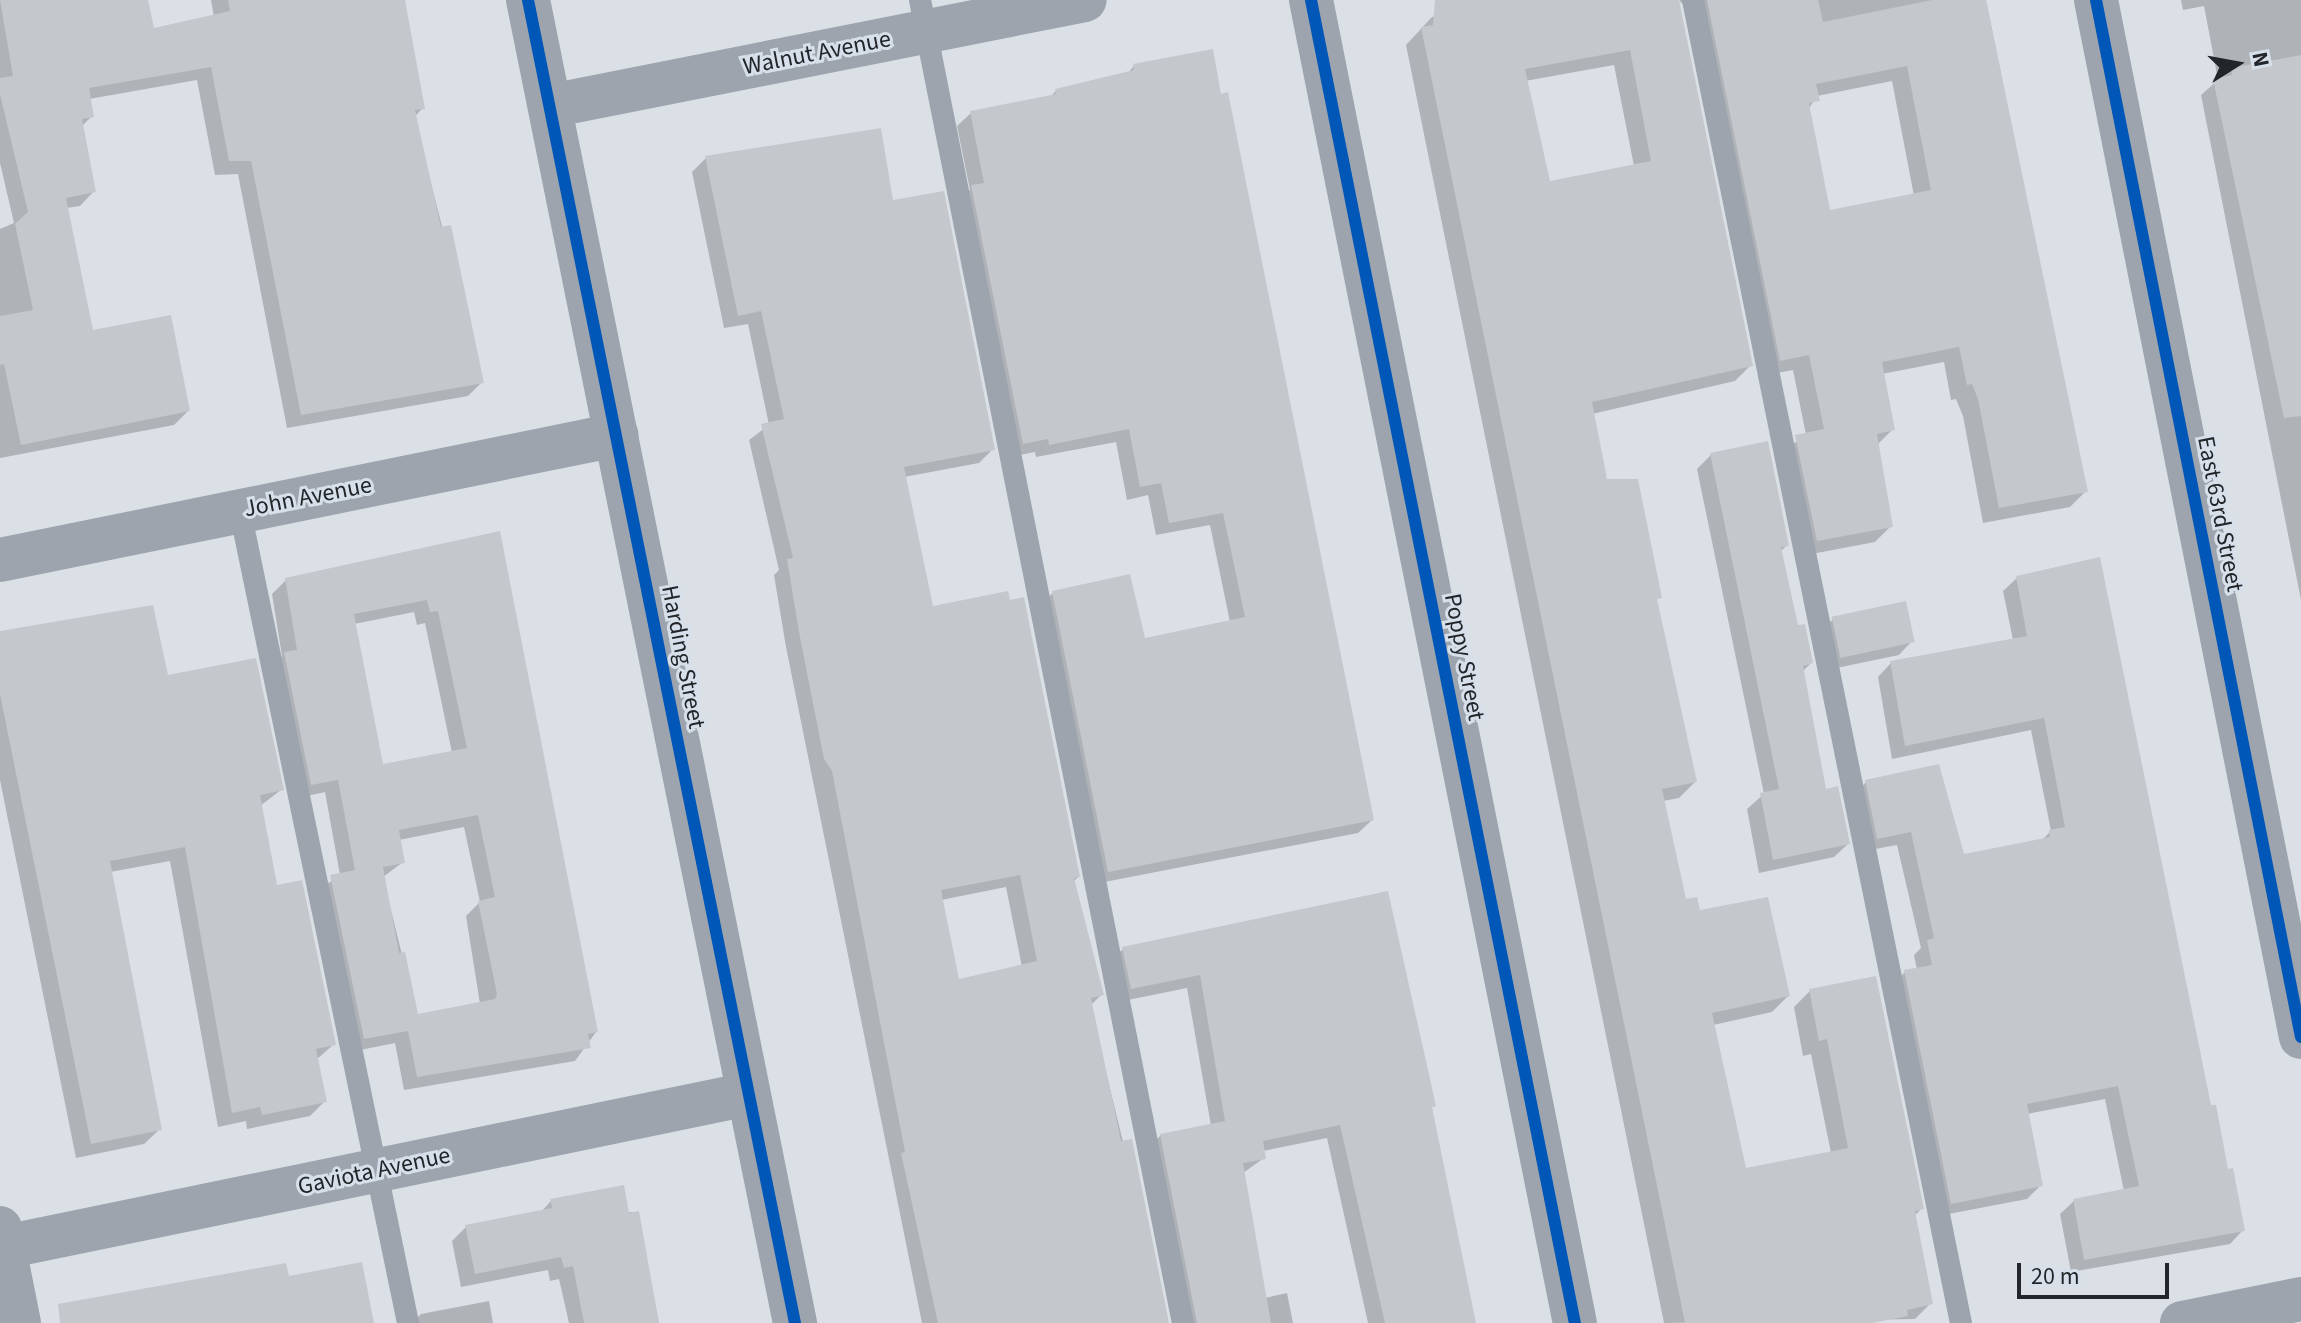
<!DOCTYPE html>
<style>
body{margin:0}
#map{position:relative;width:2301px;height:1323px;overflow:hidden;background:#dbe0e6;font-family:"Source Sans 3",sans-serif}
div>[style]{position:absolute}
.shadow>*{inset:0;background:#0003}
.building>*{inset:0;background:#c4c8cc;transform-origin:0 0}
.service>*{height:22px;margin:-11px;padding:0 11px;transform-origin:11px;border-radius:11px;background:#9da4ad}
.minor>*{height:44px;margin:-22px;padding:0 22px;transform-origin:22px;border-radius:22px;background:#9da4ad}
.tertiary>*{height:44px;margin:-22px;padding:0 22px;transform-origin:22px;border-radius:22px;background:#9da4ad}
.cycleway>*{height:12px;margin:-6px;padding:0 6px;transform-origin:6px;border-radius:6px;background:#0057b8}
span{translate:-50% -50%;white-space:nowrap;text-align:center;line-height:1.15;-webkit-text-stroke:6px #d7e0ea;paint-order:stroke}
.street-label{font-size:24px;color:#222529}
.north{position:absolute;left:2197px;top:24px;width:80px;height:80px;-webkit-text-stroke:6px #d7e0ea;paint-order:stroke;rotate:79deg;font-size:22px;font-weight:700;line-height:32px;text-align:center;color:#222529}
.north::after{content:'';display:block;margin:auto;width:28px;height:36px;background:#222529;clip-path:polygon(50% 0,100% 100%,50% 72%,0 100%)}
.scale{position:absolute;left:2017px;top:1263px;width:152px;height:36px;box-sizing:border-box;border:4px solid #222529;border-top:0;padding-left:10px;font-size:24px;line-height:28px;white-space:nowrap;color:#222529;-webkit-text-stroke:6px #d7e0ea;paint-order:stroke}
</style>
<div id="map">
<div class="shadow">
<div style="clip-path:polygon(0 0,146px 0,152px 30px,214px 17px,211px 0,402px 0,423px 108px,414px 117px,482px 382px,468px 396px,287px 428px,238px 174px,215px 175px,197px 80px,89px 99px,92px 116px,81px 127px,94px 191px,80px 206px,66px 208px,91px 332px,188px 411px,174px 425px,0 458px,0 229px,14px 223px,0 163px)"></div>
<div style="clip-path:polygon(evenodd,1526px 0,1677px 0,1751px 365px,1735px 381px,1592px 414px,1605px 481px,1659px 597px,1655px 601px,1695px 782px,1679px 798px,1663px 801px,1685px 901px,1788px 996px,1772px 1012px,1713px 1025px,1744px 1171px,1831px 1153px,1811px 1054px,1803px 1056px,1794px 1007px,1810px 991px,1921px 1209px,1914px 1216px,1931px 1303px,1915px 1319px,1664px 1323px,1406px 45px,1432px 17px,1526px 0,1614px 65px,1634px 166px,1548px 183px,1525px 81px,1614px 65px)"></div>
<div style="clip-path:polygon(evenodd,1679px 0,1986px 0,2086px 491px,2070px 507px,1983px 523px,1963px 416px,1956px 399px,1951px 400px,1944px 362px,1882px 374px,1893px 429px,1877px 445px,1891px 526px,1875px 542px,1801px 556px,1780px 453px,1806px 435px,1793px 370px,1765px 375px,1691px 14px,1679px 0,1892px 81px,1914px 196px,1828px 212px,1808px 110px,1817px 96px,1892px 81px)"></div>
<div style="clip-path:polygon(2181px 0,2301px 0,2301px 600px,2201px 95px,2218px 80px,2204px 6px,2183px 10px)"></div>
<div style="clip-path:polygon(1134px 66px,1372px 820px,1358px 833px,1094px 884px,1039px 606px,1053px 593px,1144px 640px,1230px 622px,1210px 525px,1156px 535px,1148px 495px,1127px 500px,1116px 442px,1036px 457px,1035px 452px,1009px 457px,959px 201px,970px 190px,957px 126px,971px 113px,1049px 98px,1056px 91px,1127px 74px)"></div>
<div style="clip-path:polygon(evenodd,706px 158px,892px 202px,993px 449px,979px 463px,904px 477px,932px 609px,1078px 877px,1073px 882px,1101px 995px,1090px 1006px,1167px 1323px,922px 1323px,786px 647px,774px 575px,779px 570px,749px 440px,769px 425px,748px 324px,724px 328px,692px 172px,706px 158px,1006px 887px,1022px 967px,958px 981px,941px 900px,1006px 887px)"></div>
<div style="clip-path:polygon(1711px 455px,1787px 545px,1780px 552px,1796px 628px,1811px 663px,1802px 672px,1825px 791px,1848px 844px,1834px 857px,1759px 873px,1747px 809px,1764px 794px,1697px 469px)"></div>
<div style="clip-path:polygon(evenodd,498px 533px,596px 1032px,575px 1061px,404px 1090px,395px 1043px,350px 1052px,317px 891px,340px 875px,325px 792px,298px 798px,271px 668px,282px 656px,272px 594px,286px 580px,498px 533px,414px 612px,417px 625px,425px 623px,452px 753px,382px 766px,354px 624px,414px 612px,498px 533px,464px 827px,480px 902px,466px 916px,480px 1004px,417px 1016px,383px 877px,403px 862px,399px 840px,464px 827px)"></div>
<div style="clip-path:polygon(2017px 578px,2210px 1108px,2243px 1230px,2230px 1244px,2071px 1272px,2060px 1214px,2074px 1201px,2124px 1191px,2105px 1099px,2027px 1114px,2041px 1185px,2027px 1199px,1938px 1216px,1891px 986px,1905px 972px,1917px 970px,1914px 955px,1921px 948px,1897px 845px,1864px 851px,1853px 796px,1866px 782px,1962px 856px,2041px 841px,2051px 831px,2031px 730px,1892px 759px,1878px 677px,1891px 663px,2013px 640px,2003px 591px)"></div>
<div style="clip-path:polygon(1833px 619px,1912px 641px,1899px 655px,1827px 670px,1820px 633px)"></div>
<div style="clip-path:polygon(0 634px,167px 677px,281px 790px,260px 806px,276px 888px,334px 1044px,316px 1060px,325px 1101px,310px 1116px,247px 1129px,246px 1121px,218px 1127px,170px 861px,110px 872px,160px 1129px,144px 1144px,76px 1158px,0 780px)"></div>
<div style="clip-path:polygon(1386px 893px,1434px 1105px,1430px 1109px,1471px 1323px,1368px 1323px,1327px 1138px,1263px 1151px,1264px 1158px,1243px 1173px,1265px 1298px,1287px 1293px,1293px 1323px,1181px 1323px,1147px 1149px,1161px 1135px,1211px 1126px,1187px 988px,1118px 1002px,1110px 962px,1123px 949px)"></div>
<div style="clip-path:polygon(551px 1201px,637px 1213px,659px 1323px,569px 1323px,559px 1279px,550px 1281px,548px 1270px,461px 1287px,452px 1241px,466px 1227px,540px 1213px)"></div>
<div style="clip-path:polygon(489px 1301px,493px 1323px,412px 1323px,421px 1314px)"></div>
</div>
<div class="building">
<div style="clip-path:polygon(0 0,148px 0,154px 28px,230px 11px,228px 0,405px 0,425px 109px,415px 110px,441px 227px,451px 225px,484px 383px,301px 415px,251px 161px,229px 161px,211px 67px,89px 88px,94px 117px,82px 119px,96px 192px,66px 198px,93px 330px,171px 315px,190px 411px,21px 445px,4px 364px,0 365px,0 316px,33px 310px,15px 224px,28px 212px,0 94px,0 78px,13px 76px)"></div>
<div style="clip-path:polygon(evenodd,1435px 0,1679px 0,1753px 366px,1592px 402px,1607px 479px,1638px 479px,1662px 598px,1657px 599px,1697px 782px,1662px 789px,1686px 899px,1697px 897px,1700px 910px,1768px 897px,1790px 996px,1712px 1013px,1746px 1168px,1848px 1148px,1827px 1039px,1819px 1041px,1809px 989px,1876px 976px,1924px 1209px,1915px 1211px,1933px 1304px,1907px 1310px,1908px 1316px,1872px 1323px,1685px 1323px,1421px 27px,1433px 25px,1435px 0,1630px 50px,1651px 161px,1550px 181px,1525px 69px,1630px 50px)"></div>
<div style="clip-path:polygon(evenodd,1707px 0,1818px 0,1823px 22px,1932px 0,1986px 0,2088px 492px,1999px 508px,1978px 399px,1972px 384px,1967px 385px,1959px 347px,1882px 362px,1895px 430px,1877px 434px,1893px 527px,1817px 541px,1795px 435px,1824px 429px,1809px 355px,1780px 361px,1707px 0,1907px 66px,1931px 190px,1830px 210px,1809px 103px,1820px 101px,1816px 84px,1907px 66px)"></div>
<div style="clip-path:polygon(1213px 49px,1221px 94px,1228px 92px,1374px 820px,1108px 872px,1052px 591px,1130px 574px,1145px 638px,1245px 617px,1223px 513px,1169px 523px,1161px 483px,1140px 487px,1129px 429px,1049px 445px,1048px 439px,1023px 444px,971px 185px,984px 183px,970px 111px,1056px 94px,1055px 89px,1134px 70px,1133px 64px)"></div>
<div style="clip-path:polygon(2301px 55px,2301px 416px,2284px 418px,2213px 79px,2232px 75px,2231px 68px)"></div>
<div style="clip-path:polygon(evenodd,881px 128px,893px 200px,944px 191px,995px 450px,904px 467px,933px 606px,1008px 591px,1010px 600px,1024px 597px,1080px 877px,1074px 878px,1104px 995px,1091px 998px,1121px 1141px,1132px 1139px,1169px 1323px,938px 1323px,901px 1153px,905px 1152px,832px 771px,824px 759px,799px 632px,787px 559px,793px 558px,761px 424px,784px 419px,761px 311px,738px 316px,705px 156px,881px 128px,1020px 875px,1037px 961px,959px 979px,941px 890px,1020px 875px)"></div>
<div style="clip-path:polygon(1768px 441px,1789px 546px,1781px 547px,1798px 625px,1805px 624px,1813px 663px,1803px 666px,1826px 789px,1838px 786px,1850px 844px,1773px 860px,1760px 793px,1779px 789px,1710px 453px)"></div>
<div style="clip-path:polygon(evenodd,500px 531px,598px 1032px,588px 1034px,591px 1048px,417px 1077px,408px 1031px,364px 1039px,330px 875px,355px 870px,338px 780px,311px 785px,284px 652px,297px 650px,285px 578px,500px 531px,427px 600px,430px 612px,438px 611px,467px 748px,383px 764px,354px 614px,427px 600px,500px 531px,478px 815px,495px 897px,478px 901px,497px 994px,495px 999px,418px 1014px,405px 952px,399px 953px,383px 867px,405px 863px,399px 830px,478px 815px)"></div>
<div style="clip-path:polygon(2100px 557px,2211px 1105px,2216px 1105px,2228px 1169px,2233px 1168px,2245px 1231px,2084px 1260px,2073px 1199px,2139px 1186px,2118px 1086px,2027px 1104px,2043px 1186px,1951px 1204px,1904px 970px,1932px 965px,1927px 940px,1934px 938px,1911px 832px,1877px 839px,1865px 780px,1939px 764px,1964px 854px,2050px 837px,2049px 830px,2065px 827px,2044px 718px,1905px 746px,1890px 661px,2027px 636px,2016px 576px)"></div>
<div style="left:1906px;top:601px;width:42px;height:76px;rotate:78deg"></div>
<div style="clip-path:polygon(153px 605px,168px 675px,256px 658px,284px 790px,260px 795px,277px 885px,302px 880px,336px 1045px,316px 1049px,327px 1102px,262px 1115px,260px 1107px,232px 1113px,185px 847px,110px 861px,162px 1130px,91px 1144px,0 694px,0 631px)"></div>
<div style="clip-path:polygon(1388px 891px,1436px 1106px,1432px 1107px,1476px 1323px,1385px 1323px,1340px 1125px,1263px 1141px,1266px 1159px,1243px 1163px,1271px 1323px,1197px 1323px,1160px 1134px,1225px 1121px,1200px 975px,1131px 989px,1122px 947px)"></div>
<div style="clip-path:polygon(624px 1185px,629px 1213px,639px 1211px,659px 1323px,584px 1323px,573px 1266px,564px 1268px,561px 1257px,475px 1274px,465px 1225px,552px 1208px,550px 1199px)"></div>
<div style="clip-path:polygon(362px 1262px,374px 1323px,60px 1323px,58px 1304px,286px 1263px,289px 1276px)"></div>
</div>
<div class="service">
<div style="left:920px;top:0;width:1349px;rotate:78.76deg"></div>
<div style="left:1693px;top:0;width:1350px;rotate:78.55deg"></div>
<div style="left:240px;top:511px;width:829px;rotate:78.31deg"></div>
</div>
<div class="minor">
<div style="left:1311px;top:0;width:1349px;rotate:78.72deg"></div>
<div style="left:2096px;top:0;width:1057px;rotate:78.82deg"></div>
<div style="left:550px;top:106px;width:545px;rotate:-11.21deg"></div>
<div style="left:0;top:560px;width:629px;rotate:-11.47deg"></div>
<div style="left:0;top:1228px;width:97px;rotate:78.7deg"></div>
<div style="left:0;top:1248px;width:764px;rotate:-11.63deg"></div>
<div style="left:2182px;top:1323px;width:121px;rotate:-11.4deg"></div>
</div>
<div class="tertiary">
<div style="left:528px;top:0;width:1350px;rotate:78.59deg"></div>
</div>
<div class="cycleway">
<div style="left:528px;top:0;width:1350px;rotate:78.59deg"></div>
<div style="left:1311px;top:0;width:1349px;rotate:78.72deg"></div>
<div style="left:2096px;top:0;width:1057px;rotate:78.82deg"></div>
</div>
<div class="street-label">
<span style="left:817px;top:53px;rotate:-11deg">Walnut Avenue</span>
<span style="left:308px;top:497px;rotate:-11deg">John Avenue</span>
<span style="left:2220px;top:514px;rotate:79deg">East 63rd Street</span>
<span style="left:683px;top:657px;rotate:79deg">Harding Street</span>
<span style="left:1464px;top:657px;rotate:79deg">Poppy Street</span>
<span style="left:374px;top:1171px;rotate:-12deg">Gaviota Avenue</span>
</div>
<div class="north">N</div>
<div class="scale">20 m</div>
</div>
